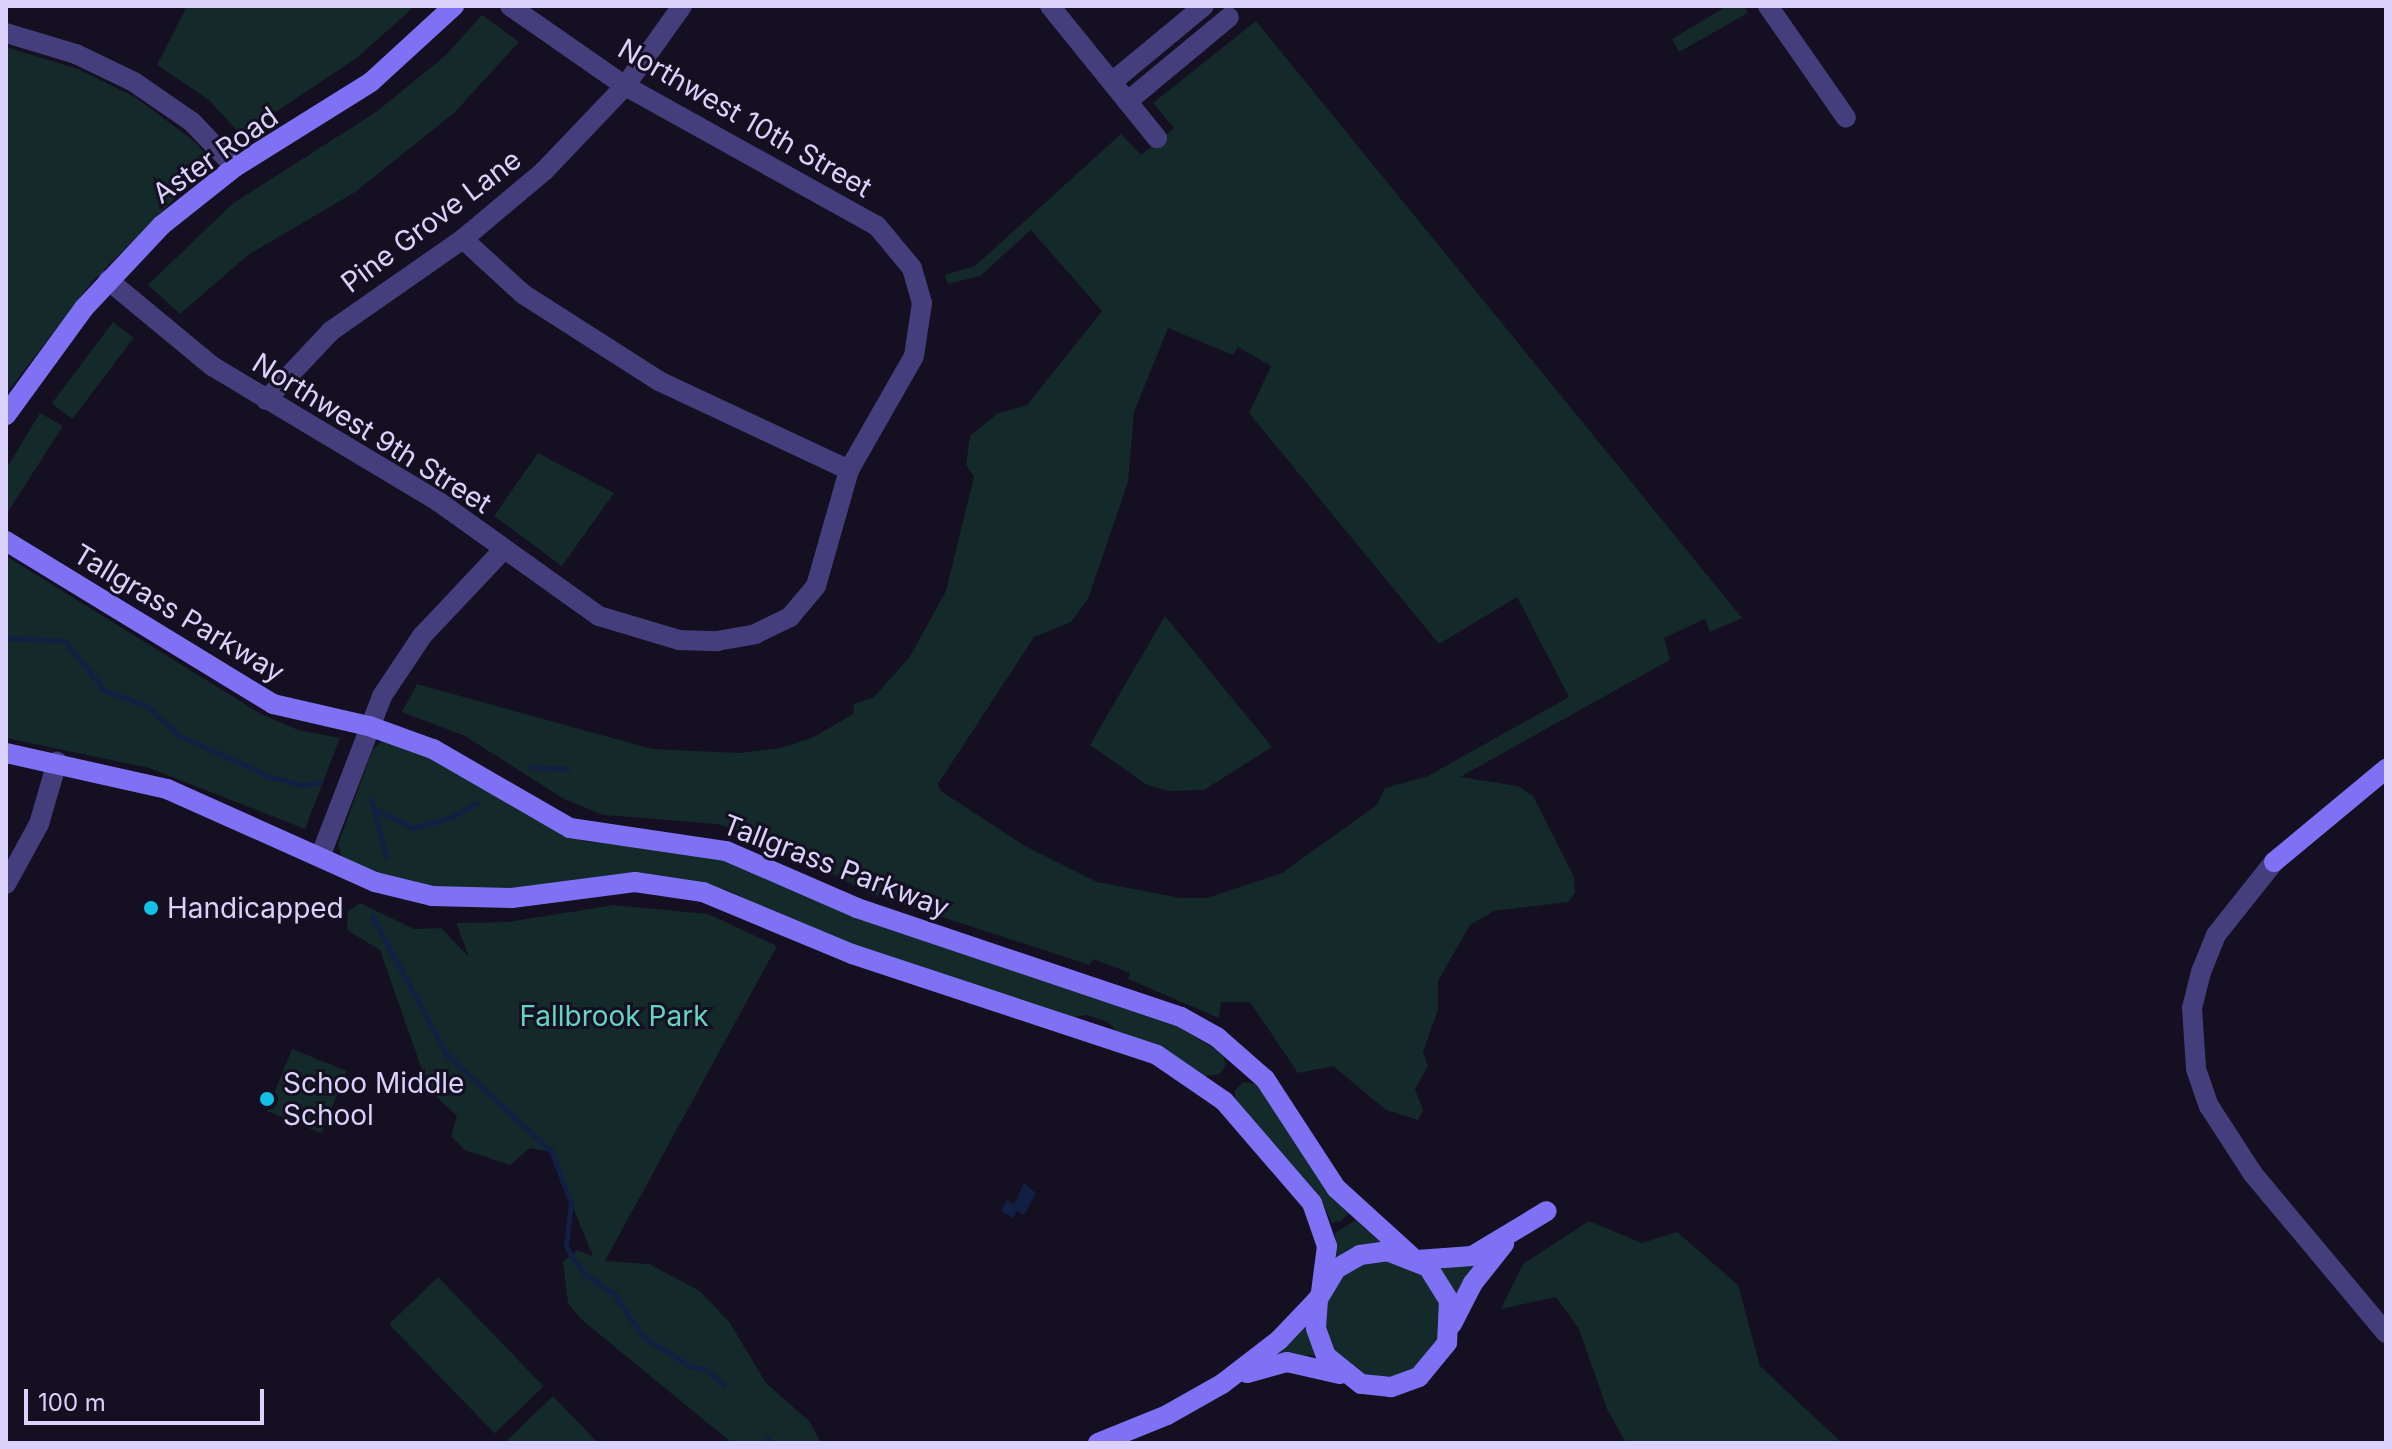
<!DOCTYPE html>
<style>
body{margin:0}
#map{position:relative;width:2392px;height:1449px;overflow:hidden;background:#140f21;font-family:Inter,sans-serif}
div>[style]{position:absolute}
.green>*{inset:0;background:#13292a;transform-origin:0 0}
.round{border-radius:50%}
.water>*{inset:0;background:#112042}
.stream>*{height:5px;margin:-2.5px;padding:0 2.5px;transform-origin:2.5px;border-radius:2.5px;background:#112042}
.street>*{height:20px;margin:-10px;padding:0 10px;transform-origin:10px;border-radius:10px;background:#453e7c}
.secondary>*{height:20px;margin:-10px;padding:0 10px;transform-origin:10px;border-radius:10px;background:#7f71f3}
.dots>*{width:22px;height:22px;translate:-50% -50%;box-sizing:border-box;border:4px solid #140f21;border-radius:50%}
span{translate:-50% -50%;white-space:nowrap;text-align:center;line-height:1.15;-webkit-text-stroke:6px #140f21;paint-order:stroke}
.street-label{font-size:28px;color:#dad2fb}
.poi-label{font-size:28px;color:#dad2fb}
.left{translate:0 -50%;text-align:left}
.park-label{font-size:28px;color:#65d5c2}
.frame{position:absolute;inset:0;border:8px solid #dad2fb;pointer-events:none}
.scale{position:absolute;left:24px;top:1389px;width:240px;height:36px;box-sizing:border-box;border:4px solid #dad2fb;border-top:0;padding-left:10px;font-size:24px;line-height:28px;white-space:nowrap;color:#dad2fb;-webkit-text-stroke:6px #140f21;paint-order:stroke}
</style>
<div id="map">
<div class="green">
<div style="clip-path:polygon(187px 6px,415px 6px,358px 57px,241px 135px,209px 100px,157px 65px)"></div>
<div style="clip-path:polygon(1727px 6px,1744px 6px,1748px 13px,1679px 52px,1672px 39px)"></div>
<div style="clip-path:polygon(482px 15px,519px 42px,455px 112px,355px 192px,248px 255px,180px 314px,148px 285px,232px 204px,376px 112px,445px 56px)"></div>
<div style="clip-path:polygon(evenodd,1256px 21px,1742px 618px,1710px 632px,1705px 619px,1664px 638px,1670px 660px,1460px 777px,1518px 786px,1533px 796px,1574px 877px,1575px 893px,1568px 902px,1494px 911px,1470px 925px,1438px 981px,1438px 1010px,1423px 1052px,1428px 1066px,1415px 1089px,1423px 1110px,1418px 1120px,1386px 1110px,1333px 1066px,1298px 1073px,1250px 1002px,1221px 1002px,1219px 1018px,1128px 979px,1130px 973px,1093px 959px,1090px 965px,871px 894px,769px 841px,717px 824px,604px 815px,564px 799px,465px 736px,402px 712px,417px 684px,652px 749px,740px 753px,781px 748px,814px 737px,853px 714px,854px 704px,874px 697px,909px 658px,946px 591px,974px 477px,966px 465px,970px 436px,998px 413px,1027px 405px,1102px 311px,1031px 230px,980px 276px,948px 284px,945px 275px,975px 266px,1121px 134px,1141px 155px,1174px 128px,1153px 103px,1256px 21px,1168px 328px,1233px 355px,1238px 347px,1271px 366px,1249px 413px,1439px 644px,1517px 597px,1569px 697px,1428px 776px,1385px 788px,1377px 805px,1282px 873px,1207px 898px,1181px 898px,1097px 882px,1025px 846px,941px 791px,938px 784px,1034px 637px,1071px 622px,1088px 599px,1128px 482px,1134px 412px,1168px 328px)"></div>
<div style="clip-path:polygon(6px 47px,78px 69px,135px 97px,194px 141px,205px 153px,207px 166px,92px 282px,6px 394px)"></div>
<div style="left:113px;top:322px;width:26px;height:102px;rotate:37deg"></div>
<div style="clip-path:polygon(40px 413px,63px 426px,6px 515px,6px 469px)"></div>
<div style="clip-path:polygon(538px 453px,614px 493px,562px 566px,494px 516px)"></div>
<div style="clip-path:polygon(6px 556px,261px 714px,298px 730px,340px 738px,305px 829px,149px 768px,6px 738px)"></div>
<div style="clip-path:polygon(1165px 616px,1272px 747px,1204px 790px,1169px 791px,1147px 785px,1090px 745px)"></div>
<div style="clip-path:polygon(382px 741px,433px 757px,584px 841px,714px 856px,1084px 990px,1090px 997px,1165px 1019px,1222px 1053px,1226px 1065px,1220px 1074px,1205px 1076px,1118px 1033px,1108px 1022px,1086px 1015px,1071px 1018px,832px 938px,727px 890px,686px 880px,528px 889px,435px 888px,375px 872px,342px 858px,338px 844px,373px 749px)"></div>
<div style="clip-path:polygon(360px 903px,414px 929px,441px 928px,469px 957px,456px 923px,508px 922px,614px 905px,708px 914px,777px 946px,605px 1261px,649px 1264px,700px 1291px,730px 1323px,766px 1383px,809px 1421px,821px 1443px,732px 1443px,582px 1320px,568px 1303px,563px 1262px,577px 1250px,593px 1256px,550px 1152px,530px 1148px,510px 1165px,465px 1150px,451px 1136px,457px 1116px,429px 1090px,380px 950px,347px 930px,348px 911px)"></div>
<div style="left:292px;top:1049px;width:59px;height:67px;rotate:22deg"></div>
<div style="clip-path:polygon(1243px 1082px,1257px 1084px,1350px 1212px,1341px 1221px,1332px 1223px,1324px 1206px,1235px 1101px,1235px 1090px)"></div>
<div style="clip-path:polygon(1356px 1220px,1381px 1243px,1336px 1257px,1335px 1233px)"></div>
<div style="clip-path:polygon(1589px 1221px,1642px 1243px,1677px 1232px,1738px 1285px,1760px 1366px,1842px 1443px,1626px 1443px,1607px 1409px,1579px 1329px,1556px 1297px,1501px 1309px,1523px 1264px)"></div>
<div class="round" style="left:1325px;top:1261px;width:116px;height:116px"></div>
<div style="clip-path:polygon(1477px 1262px,1457px 1298px,1437px 1265px)"></div>
<div style="left:438px;top:1277px;width:152px;height:68px;rotate:46deg"></div>
<div style="clip-path:polygon(1306px 1323px,1315px 1355px,1271px 1357px)"></div>
<div style="clip-path:polygon(553px 1396px,598px 1443px,504px 1443px)"></div>
</div>
<div class="water">
<div style="clip-path:polygon(1024px 1183px,1036px 1193px,1024px 1215px,1017px 1211px,1013px 1218px,1001px 1211px,1007px 1200px,1014px 1204px)"></div>
</div>
<div class="stream">
<div style="left:6px;top:638px;width:59px;rotate:2.9deg"></div>
<div style="left:65px;top:641px;width:63px;rotate:51.5deg"></div>
<div style="left:104px;top:690px;width:46px;rotate:20.4deg"></div>
<div style="left:147px;top:706px;width:42px;rotate:43.1deg"></div>
<div style="left:178px;top:735px;width:102px;rotate:24.3deg"></div>
<div style="left:271px;top:777px;width:33px;rotate:14deg"></div>
<div style="left:303px;top:785px;width:17px;rotate:-7deg"></div>
<div style="left:531px;top:767px;width:36px;rotate:3deg"></div>
<div style="left:371px;top:800px;width:58px;rotate:75deg"></div>
<div style="left:374px;top:809px;width:43px;rotate:26deg"></div>
<div style="left:413px;top:828px;width:41px;rotate:-15.8deg"></div>
<div style="left:452px;top:817px;width:28px;rotate:-30deg"></div>
<div style="left:372px;top:916px;width:158px;rotate:61.7deg"></div>
<div style="left:447px;top:1055px;width:142px;rotate:42.7deg"></div>
<div style="left:551px;top:1151px;width:55px;rotate:68.6deg"></div>
<div style="left:571px;top:1202px;width:44px;rotate:96.5deg"></div>
<div style="left:566px;top:1246px;width:16px;rotate:60deg"></div>
<div style="left:574px;top:1260px;width:19px;rotate:51deg"></div>
<div style="left:586px;top:1275px;width:34px;rotate:34deg"></div>
<div style="left:614px;top:1294px;width:50px;rotate:56.3deg"></div>
<div style="left:642px;top:1336px;width:57px;rotate:32deg"></div>
<div style="left:690px;top:1366px;width:16px;rotate:11deg"></div>
<div style="left:706px;top:1369px;width:24px;rotate:42deg"></div>
<div style="left:768px;top:1438px;width:5px;rotate:79deg"></div>
</div>
<div class="street">
<div style="left:1050px;top:6px;width:170px;rotate:51deg"></div>
<div style="left:1768px;top:6px;width:136px;rotate:55.1deg"></div>
<div style="left:6px;top:33px;width:73px;rotate:16.7deg"></div>
<div style="left:76px;top:54px;width:64px;rotate:25.8deg"></div>
<div style="left:134px;top:82px;width:70px;rotate:34.6deg"></div>
<div style="left:192px;top:122px;width:62px;rotate:46.3deg"></div>
<div style="left:1112px;top:82px;width:119px;rotate:-39.6deg"></div>
<div style="left:1128px;top:101px;width:131px;rotate:-39.7deg"></div>
<div style="left:463px;top:239px;width:81px;rotate:42.5deg"></div>
<div style="left:523px;top:294px;width:161px;rotate:32.6deg"></div>
<div style="left:659px;top:381px;width:210px;rotate:25.1deg"></div>
<div style="left:108px;top:280px;width:135px;rotate:39.6deg"></div>
<div style="left:212px;top:366px;width:265px;rotate:30.9deg"></div>
<div style="left:439px;top:502px;width:196px;rotate:35.5deg"></div>
<div style="left:599px;top:616px;width:84px;rotate:16.7deg"></div>
<div style="left:679px;top:640px;width:38px;rotate:2deg"></div>
<div style="left:717px;top:641px;width:39px;rotate:-10deg"></div>
<div style="left:755px;top:634px;width:39px;rotate:-26deg"></div>
<div style="left:790px;top:617px;width:40px;rotate:-50deg"></div>
<div style="left:816px;top:586px;width:121px;rotate:-74.1deg"></div>
<div style="left:849px;top:470px;width:131px;rotate:-60.3deg"></div>
<div style="left:914px;top:356px;width:54px;rotate:-81.4deg"></div>
<div style="left:922px;top:303px;width:36px;rotate:-106deg"></div>
<div style="left:912px;top:268px;width:55px;rotate:-129.8deg"></div>
<div style="left:877px;top:226px;width:288px;rotate:-150.9deg"></div>
<div style="left:625px;top:86px;width:140px;rotate:-145.2deg"></div>
<div style="left:266px;top:400px;width:95px;rotate:-46.7deg"></div>
<div style="left:331px;top:331px;width:161px;rotate:-34.9deg"></div>
<div style="left:463px;top:239px;width:106px;rotate:-40deg"></div>
<div style="left:544px;top:171px;width:117px;rotate:-46.4deg"></div>
<div style="left:625px;top:86px;width:98px;rotate:-54.5deg"></div>
<div style="left:320px;top:857px;width:173px;rotate:-68.9deg"></div>
<div style="left:382px;top:696px;width:72px;rotate:-56.3deg"></div>
<div style="left:422px;top:636px;width:117px;rotate:-46.7deg"></div>
<div style="left:2274px;top:862px;width:93px;rotate:128.5deg"></div>
<div style="left:2216px;top:935px;width:40px;rotate:112deg"></div>
<div style="left:2201px;top:972px;width:37px;rotate:104deg"></div>
<div style="left:2192px;top:1008px;width:61px;rotate:86.2deg"></div>
<div style="left:2196px;top:1069px;width:39px;rotate:71deg"></div>
<div style="left:2209px;top:1106px;width:81px;rotate:57.1deg"></div>
<div style="left:2253px;top:1174px;width:207px;rotate:50.1deg"></div>
<div style="left:6px;top:884px;width:68px;rotate:-61.2deg"></div>
<div style="left:39px;top:824px;width:65px;rotate:-73.8deg"></div>
</div>
<div class="secondary">
<div style="left:6px;top:415px;width:132px;rotate:-53.9deg"></div>
<div style="left:84px;top:308px;width:114px;rotate:-46.8deg"></div>
<div style="left:162px;top:225px;width:93px;rotate:-38.5deg"></div>
<div style="left:235px;top:167px;width:160px;rotate:-32deg"></div>
<div style="left:371px;top:82px;width:113px;rotate:-42.5deg"></div>
<div style="left:6px;top:541px;width:313px;rotate:31.4deg"></div>
<div style="left:273px;top:704px;width:98px;rotate:12.9deg"></div>
<div style="left:369px;top:726px;width:68px;rotate:19.8deg"></div>
<div style="left:433px;top:749px;width:158px;rotate:30deg"></div>
<div style="left:570px;top:828px;width:158px;rotate:8.4deg"></div>
<div style="left:726px;top:851px;width:143px;rotate:23.5deg"></div>
<div style="left:857px;top:908px;width:342px;rotate:18.6deg"></div>
<div style="left:1181px;top:1017px;width:41px;rotate:29.1deg"></div>
<div style="left:1217px;top:1037px;width:64px;rotate:41.2deg"></div>
<div style="left:1265px;top:1079px;width:130px;rotate:56.9deg"></div>
<div style="left:1336px;top:1188px;width:101px;rotate:42.2deg"></div>
<div style="left:6px;top:753px;width:165px;rotate:12.6deg"></div>
<div style="left:167px;top:789px;width:228px;rotate:24.1deg"></div>
<div style="left:375px;top:882px;width:59px;rotate:13.8deg"></div>
<div style="left:432px;top:896px;width:80px;rotate:1.4deg"></div>
<div style="left:512px;top:898px;width:124px;rotate:-7.4deg"></div>
<div style="left:635px;top:882px;width:69px;rotate:8.4deg"></div>
<div style="left:703px;top:892px;width:161px;rotate:22.6deg"></div>
<div style="left:852px;top:954px;width:321px;rotate:18.3deg"></div>
<div style="left:1157px;top:1055px;width:81px;rotate:34.5deg"></div>
<div style="left:1224px;top:1101px;width:135px;rotate:49.2deg"></div>
<div style="left:1312px;top:1203px;width:46px;rotate:70.8deg"></div>
<div style="left:1327px;top:1246px;width:46px;rotate:97.4deg"></div>
<div style="left:2274px;top:862px;width:146px;rotate:-39.7deg"></div>
<div style="left:1417px;top:1260px;width:55px;rotate:-4.2deg"></div>
<div style="left:1472px;top:1256px;width:87px;rotate:-31deg"></div>
<div style="left:1452px;top:1324px;width:46px;rotate:-62.9deg"></div>
<div style="left:1473px;top:1283px;width:50px;rotate:-51.5deg"></div>
<div style="left:1247px;top:1373px;width:41px;rotate:-15.4deg"></div>
<div style="left:1287px;top:1362px;width:54px;rotate:12.8deg"></div>
<div style="left:1098px;top:1443px;width:74px;rotate:-22.1deg"></div>
<div style="left:1167px;top:1415px;width:63px;rotate:-29.4deg"></div>
<div style="left:1222px;top:1384px;width:72px;rotate:-37.7deg"></div>
<div style="left:1279px;top:1340px;width:57px;rotate:-46.4deg"></div>
<div style="left:1318px;top:1299px;width:35px;rotate:-59deg"></div>
<div style="left:1336px;top:1269px;width:28px;rotate:-30deg"></div>
<div style="left:1360px;top:1255px;width:27px;rotate:-8deg"></div>
<div style="left:1387px;top:1251px;width:44px;rotate:21.3deg"></div>
<div style="left:1428px;top:1267px;width:40px;rotate:58deg"></div>
<div style="left:1449px;top:1301px;width:42px;rotate:92.7deg"></div>
<div style="left:1447px;top:1343px;width:44px;rotate:129.5deg"></div>
<div style="left:1419px;top:1377px;width:30px;rotate:160deg"></div>
<div style="left:1391px;top:1387px;width:30px;rotate:-174deg"></div>
<div style="left:1361px;top:1384px;width:45px;rotate:-141.3deg"></div>
<div style="left:1326px;top:1356px;width:30px;rotate:-110deg"></div>
<div style="left:1316px;top:1328px;width:29px;rotate:-86deg"></div>
</div>
<div class="dots">
<div style="left:151px;top:908px;background:#13c1e7"></div>
<div style="left:267px;top:1099px;background:#13c1e7"></div>
</div>
<div class="street-label">
<span style="left:745px;top:118px;rotate:30deg">Northwest 10th Street</span>
<span style="left:215px;top:155px;rotate:-35deg">Aster Road</span>
<span style="left:431px;top:221px;rotate:-37deg">Pine Grove Lane</span>
<span style="left:372px;top:433px;rotate:32deg">Northwest 9th Street</span>
<span style="left:179px;top:613px;rotate:31deg">Tallgrass Parkway</span>
<span style="left:836px;top:866px;rotate:21deg">Tallgrass Parkway</span>
</div>
<div class="poi-label">
<span class="left" style="left:167px;top:908px">Handicapped</span>
<span class="left" style="left:283px;top:1099px">Schoo Middle<br>School</span>
</div>
<div class="park-label">
<span style="left:614px;top:1016px">Fallbrook Park</span>
</div>
<div class="frame"></div>
<div class="scale">100 m</div>
</div>
